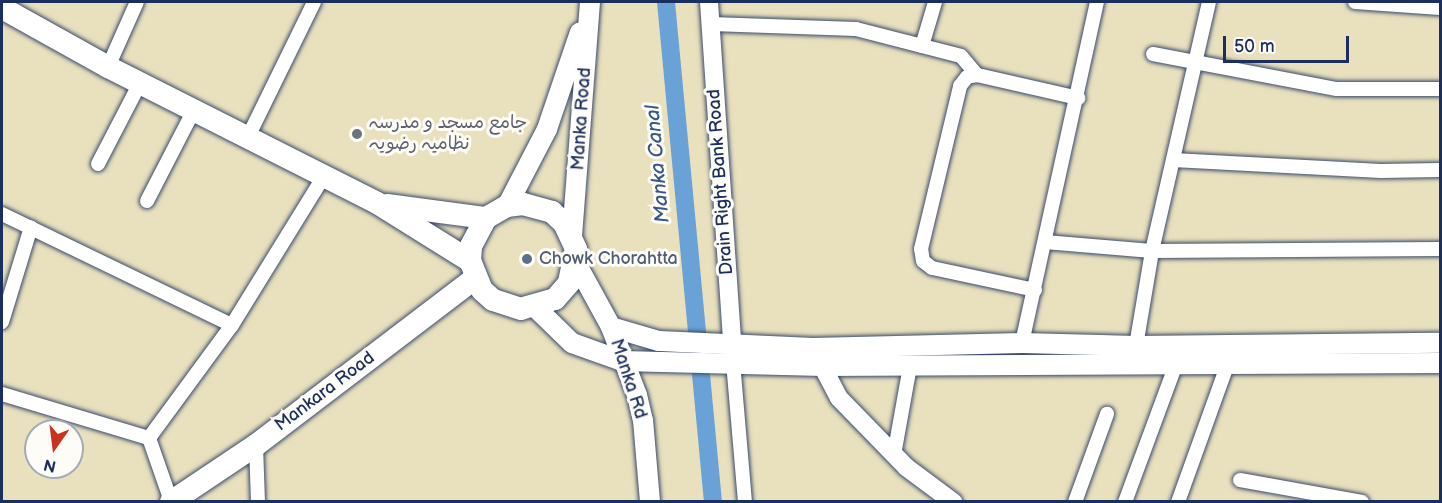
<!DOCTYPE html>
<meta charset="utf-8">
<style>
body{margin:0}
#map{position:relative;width:1442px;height:503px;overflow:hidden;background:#e9e1be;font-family:"Balsamiq Sans","Playpen Sans Arabic",sans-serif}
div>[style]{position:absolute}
.canal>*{height:18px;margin:-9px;padding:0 9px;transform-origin:9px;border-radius:9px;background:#6aa2d8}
.roads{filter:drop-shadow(0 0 2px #3a4a6c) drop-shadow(0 0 2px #3a4a6c)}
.minor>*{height:14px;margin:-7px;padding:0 7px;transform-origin:7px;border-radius:7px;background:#fff}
.tertiary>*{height:18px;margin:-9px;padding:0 9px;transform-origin:9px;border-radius:9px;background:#fff}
.secondary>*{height:20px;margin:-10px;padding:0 10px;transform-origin:10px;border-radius:10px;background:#fff}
.primary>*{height:22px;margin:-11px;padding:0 11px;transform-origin:11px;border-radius:11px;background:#fff}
.dots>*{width:16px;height:16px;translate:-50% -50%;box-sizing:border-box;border:3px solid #fdfcf7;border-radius:50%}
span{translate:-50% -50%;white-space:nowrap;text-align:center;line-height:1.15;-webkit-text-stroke:6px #fdfcf7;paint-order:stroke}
.street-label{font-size:18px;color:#1b2f5e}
.worship-label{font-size:18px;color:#5b616d}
.left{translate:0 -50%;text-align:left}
.service-label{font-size:18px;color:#4e5e75}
.water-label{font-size:20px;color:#375789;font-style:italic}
.frame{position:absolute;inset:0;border:3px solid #1b2f5e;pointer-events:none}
.north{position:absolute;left:24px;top:419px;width:60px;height:60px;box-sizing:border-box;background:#fdfcf7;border:2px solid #a3aaba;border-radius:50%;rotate:194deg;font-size:16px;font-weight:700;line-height:24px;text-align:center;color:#1b2f5e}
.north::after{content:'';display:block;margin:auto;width:21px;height:27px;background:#c8321e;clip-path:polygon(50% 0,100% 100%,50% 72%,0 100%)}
.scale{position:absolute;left:1223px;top:36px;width:126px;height:27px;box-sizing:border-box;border:3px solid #1b2f5e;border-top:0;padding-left:8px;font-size:18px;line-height:21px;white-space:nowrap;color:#1b2f5e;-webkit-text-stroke:4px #fdfcf7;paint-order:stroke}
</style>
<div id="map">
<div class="canal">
<div style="left:666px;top:2px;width:502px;rotate:84.63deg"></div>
</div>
<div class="roads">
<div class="minor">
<div style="left:1355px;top:2px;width:85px;rotate:4deg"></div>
<div style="left:711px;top:24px;width:145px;rotate:2deg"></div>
<div style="left:856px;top:29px;width:108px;rotate:14.4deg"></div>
<div style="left:961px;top:56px;width:25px;rotate:50deg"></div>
<div style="left:922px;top:46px;width:46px;rotate:-73.5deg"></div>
<div style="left:1153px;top:54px;width:187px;rotate:10.8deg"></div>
<div style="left:1337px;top:89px;width:103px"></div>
<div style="left:108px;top:67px;width:71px;rotate:-66deg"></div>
<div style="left:248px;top:137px;width:150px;rotate:-63.9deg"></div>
<div style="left:1173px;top:160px;width:208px;rotate:3deg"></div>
<div style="left:1381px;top:171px;width:59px;rotate:-1deg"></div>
<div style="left:98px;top:164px;width:91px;rotate:-62.6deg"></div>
<div style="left:147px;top:201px;width:102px;rotate:-62.7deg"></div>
<div style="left:2px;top:214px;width:255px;rotate:25.8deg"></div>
<div style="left:1045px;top:242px;width:107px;rotate:4.8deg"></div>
<div style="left:1152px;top:251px;width:288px;rotate:-0.4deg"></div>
<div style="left:1035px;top:290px;width:105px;rotate:-167.9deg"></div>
<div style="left:932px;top:268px;width:11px;rotate:-142deg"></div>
<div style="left:923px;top:261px;width:12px;rotate:-99deg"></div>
<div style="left:921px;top:249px;width:168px;rotate:-76.5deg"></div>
<div style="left:960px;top:86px;width:11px;rotate:-52deg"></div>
<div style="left:967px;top:77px;width:10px;rotate:-11deg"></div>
<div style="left:977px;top:75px;width:104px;rotate:12.8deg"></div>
<div style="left:2px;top:322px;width:99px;rotate:-73deg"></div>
<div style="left:1022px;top:343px;width:349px;rotate:-77.6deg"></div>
<div style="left:1136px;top:346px;width:96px;rotate:-80.4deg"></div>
<div style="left:1152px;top:251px;width:255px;rotate:-77.1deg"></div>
<div style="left:733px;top:362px;width:141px;rotate:85.1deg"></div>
<div style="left:2px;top:394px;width:153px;rotate:16.7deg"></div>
<div style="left:149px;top:438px;width:67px;rotate:70.8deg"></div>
<div style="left:149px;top:438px;width:140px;rotate:-53.7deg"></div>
<div style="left:232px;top:325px;width:175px;rotate:-58.3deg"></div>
<div style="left:256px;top:445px;width:57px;rotate:88deg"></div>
<div style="left:894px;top:455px;width:90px;rotate:-79.8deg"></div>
<div style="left:1240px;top:480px;width:124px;rotate:10.2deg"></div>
<div style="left:1075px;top:502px;width:94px;rotate:-70deg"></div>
<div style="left:1125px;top:502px;width:147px;rotate:-69.7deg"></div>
<div style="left:1178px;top:502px;width:148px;rotate:-70.2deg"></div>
</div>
<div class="tertiary">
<div style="left:709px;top:2px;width:356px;rotate:86.1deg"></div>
<div style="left:817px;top:356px;width:47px;rotate:62.4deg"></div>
<div style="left:839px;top:398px;width:96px;rotate:45.8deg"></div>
<div style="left:906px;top:467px;width:59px;rotate:36.7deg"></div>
</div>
<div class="secondary">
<div style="left:507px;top:206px;width:87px;rotate:-62.5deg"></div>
<div style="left:547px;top:129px;width:102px;rotate:-71.2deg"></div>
<div style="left:572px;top:236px;width:235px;rotate:-85.6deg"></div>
<div style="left:576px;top:263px;width:73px;rotate:61.3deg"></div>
<div style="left:611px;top:327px;width:73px;rotate:69.1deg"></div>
<div style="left:637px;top:395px;width:26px;rotate:77deg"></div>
<div style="left:643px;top:420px;width:82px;rotate:85.1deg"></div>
<div style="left:536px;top:308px;width:50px;rotate:44.2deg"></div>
<div style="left:572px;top:343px;width:53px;rotate:19.8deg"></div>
<div style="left:622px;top:361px;width:201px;rotate:1.4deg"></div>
<div style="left:823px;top:366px;width:617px;rotate:-0.28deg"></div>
<div style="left:611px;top:327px;width:50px;rotate:16.3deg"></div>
<div style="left:659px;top:341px;width:154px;rotate:2.6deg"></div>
<div style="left:813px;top:348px;width:209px;rotate:-1.4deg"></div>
<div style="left:1022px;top:343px;width:114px;rotate:1.5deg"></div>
<div style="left:1136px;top:346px;width:304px;rotate:-0.6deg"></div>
</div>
<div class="primary">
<div style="left:2px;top:8px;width:121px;rotate:29.1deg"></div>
<div style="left:108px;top:67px;width:301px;rotate:26.8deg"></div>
<div style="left:377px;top:203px;width:110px;rotate:31.9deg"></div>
<div style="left:387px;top:205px;width:100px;rotate:7.5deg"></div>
<div style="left:486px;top:218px;width:24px;rotate:-30deg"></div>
<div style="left:507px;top:206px;width:16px;rotate:-7deg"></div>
<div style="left:523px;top:204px;width:30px;rotate:15deg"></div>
<div style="left:552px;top:212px;width:16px;rotate:43deg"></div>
<div style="left:564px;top:223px;width:29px;rotate:65deg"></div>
<div style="left:576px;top:249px;width:35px;rotate:102deg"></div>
<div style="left:569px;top:283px;width:21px;rotate:131deg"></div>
<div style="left:555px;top:299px;width:35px;rotate:164deg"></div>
<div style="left:521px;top:309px;width:29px;rotate:-162deg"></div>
<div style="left:493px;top:300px;width:15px;rotate:-138deg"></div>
<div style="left:482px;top:290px;width:31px;rotate:-112deg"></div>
<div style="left:470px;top:261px;width:15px;rotate:-86deg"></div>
<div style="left:471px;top:246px;width:32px;rotate:-62deg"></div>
<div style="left:171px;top:502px;width:102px;rotate:-33.8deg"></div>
<div style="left:256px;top:445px;width:275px;rotate:-37.3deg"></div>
</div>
</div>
<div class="dots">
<div style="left:357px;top:134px;background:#6b7280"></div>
<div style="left:527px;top:259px;background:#5c6f8a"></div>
</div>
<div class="street-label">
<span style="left:582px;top:119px;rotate:-86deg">Manka Road</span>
<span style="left:721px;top:182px;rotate:-94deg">Drain Right Bank Road</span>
<span style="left:628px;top:379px;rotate:72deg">Manka Rd</span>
<span style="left:325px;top:392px;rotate:-37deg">Mankara Road</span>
</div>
<div class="worship-label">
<span class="left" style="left:369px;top:134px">جامع مسجد و مدرسہ<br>نظامیہ رضویہ</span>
</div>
<div class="service-label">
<span class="left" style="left:539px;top:259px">Chowk Chorahtta</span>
</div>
<div class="water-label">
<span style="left:658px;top:164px;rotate:-95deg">Manka Canal</span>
</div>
<div class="frame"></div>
<div class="north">N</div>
<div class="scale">50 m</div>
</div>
